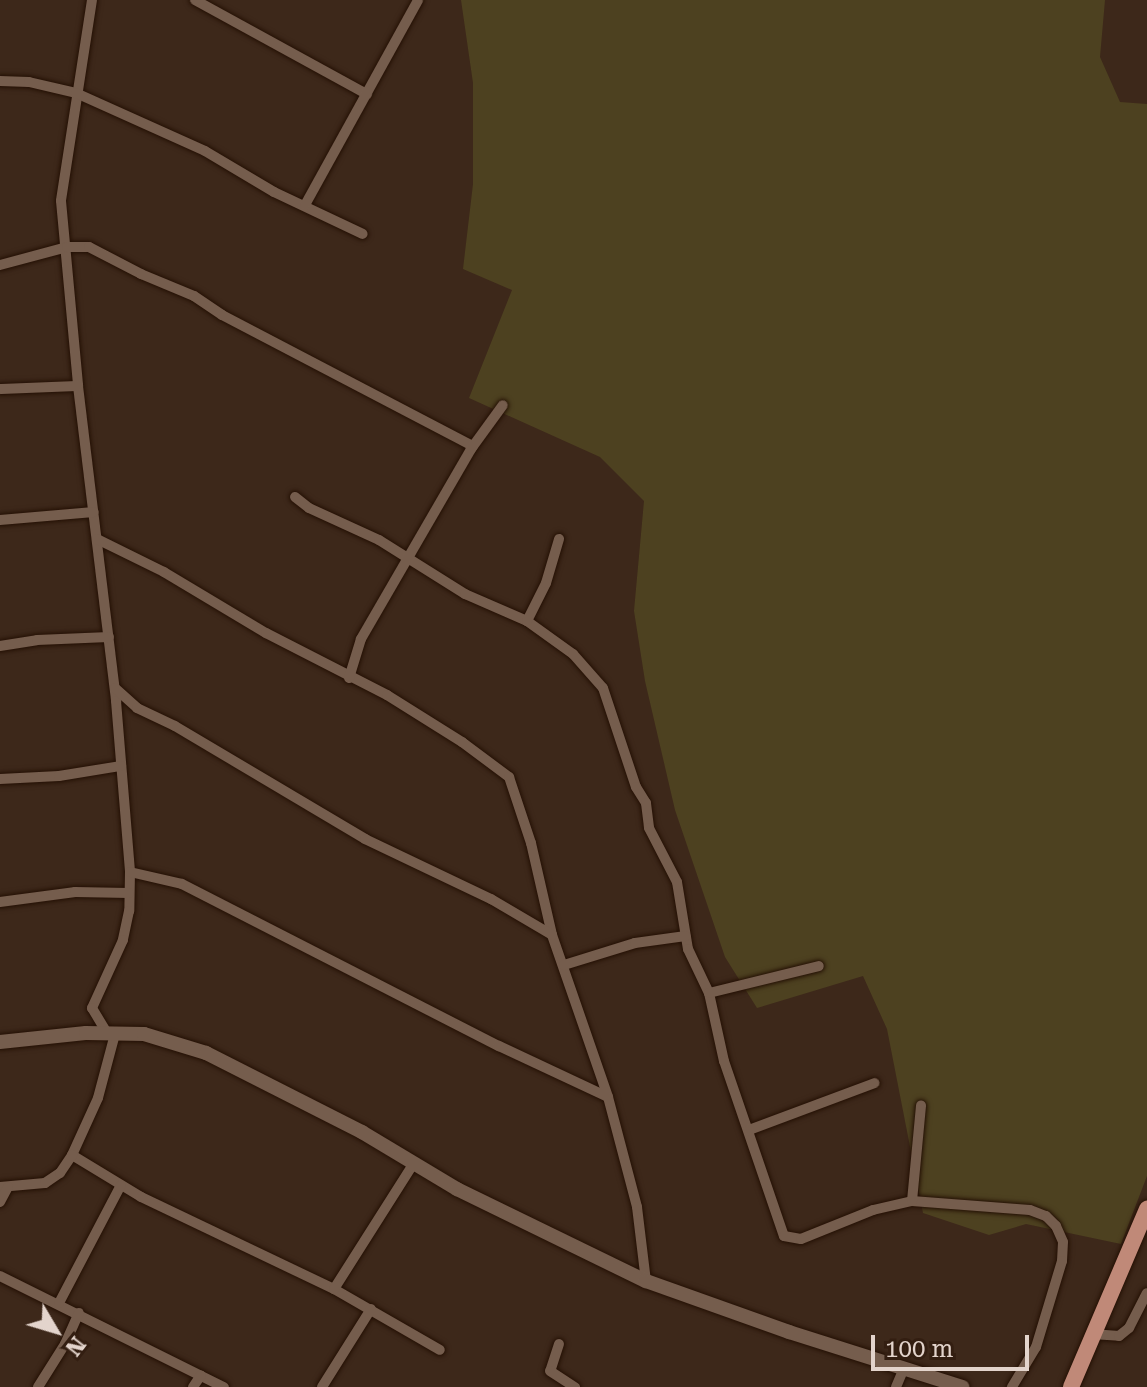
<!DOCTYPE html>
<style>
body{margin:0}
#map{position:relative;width:1147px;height:1387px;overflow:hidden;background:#3d281a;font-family:"Roboto Serif",serif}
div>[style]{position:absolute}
.green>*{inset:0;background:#4d4120}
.roads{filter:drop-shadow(0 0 2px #241004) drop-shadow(0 0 2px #241004)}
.street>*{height:10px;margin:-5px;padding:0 5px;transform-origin:5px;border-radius:5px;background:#755d4d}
.secondary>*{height:14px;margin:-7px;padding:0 7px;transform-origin:7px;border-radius:7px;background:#755d4d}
.primary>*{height:16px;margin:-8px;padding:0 8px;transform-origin:8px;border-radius:8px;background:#c08978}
span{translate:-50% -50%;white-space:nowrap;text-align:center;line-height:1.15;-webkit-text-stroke:8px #331e11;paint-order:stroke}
.north{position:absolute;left:16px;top:1291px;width:80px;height:80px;-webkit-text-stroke:6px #331e11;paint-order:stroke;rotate:128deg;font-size:22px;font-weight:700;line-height:32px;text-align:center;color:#e3d4cc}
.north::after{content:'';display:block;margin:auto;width:28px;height:36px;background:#e3d4cc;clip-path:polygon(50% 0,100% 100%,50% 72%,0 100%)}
.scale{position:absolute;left:871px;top:1335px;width:158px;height:36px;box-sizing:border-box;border:4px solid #e3d4cc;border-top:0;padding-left:10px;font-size:24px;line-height:28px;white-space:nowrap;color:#e3d4cc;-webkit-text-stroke:6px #331e11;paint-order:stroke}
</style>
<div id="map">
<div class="green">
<div style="clip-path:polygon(461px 0,1105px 0,1100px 57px,1120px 102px,1147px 104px,1147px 1176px,1121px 1244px,1026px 1224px,989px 1235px,923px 1213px,887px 1029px,863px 976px,757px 1008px,725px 957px,675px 810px,645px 681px,634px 611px,644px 501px,600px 457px,469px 398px,512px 290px,463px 269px,473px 184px,473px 83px)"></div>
</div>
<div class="roads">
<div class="street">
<div style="left:92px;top:0;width:203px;rotate:98.8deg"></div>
<div style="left:61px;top:201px;width:186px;rotate:84.7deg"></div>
<div style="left:78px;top:386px;width:317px;rotate:83.1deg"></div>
<div style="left:116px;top:701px;width:172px;rotate:85.3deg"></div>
<div style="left:130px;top:872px;width:39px;rotate:91deg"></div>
<div style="left:129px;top:911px;width:30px;rotate:102deg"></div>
<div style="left:123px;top:940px;width:75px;rotate:114.5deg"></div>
<div style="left:92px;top:1008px;width:29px;rotate:59deg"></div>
<div style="left:195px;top:0;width:196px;rotate:28.7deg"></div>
<div style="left:0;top:81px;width:29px;rotate:2deg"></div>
<div style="left:29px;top:82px;width:48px;rotate:13.2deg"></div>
<div style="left:76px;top:93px;width:141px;rotate:24.2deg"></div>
<div style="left:205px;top:151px;width:80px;rotate:30.7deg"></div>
<div style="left:274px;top:192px;width:98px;rotate:25.3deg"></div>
<div style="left:305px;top:205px;width:234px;rotate:-61.1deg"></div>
<div style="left:0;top:265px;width:69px;rotate:-15deg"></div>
<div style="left:67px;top:247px;width:22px"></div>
<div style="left:89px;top:247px;width:59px;rotate:27.4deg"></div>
<div style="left:141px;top:274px;width:57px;rotate:22.5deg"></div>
<div style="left:194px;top:296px;width:34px;rotate:34deg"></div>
<div style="left:222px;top:315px;width:283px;rotate:27.6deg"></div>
<div style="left:0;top:389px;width:78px;rotate:-2.2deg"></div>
<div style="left:295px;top:497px;width:18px;rotate:38deg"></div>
<div style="left:309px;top:508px;width:77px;rotate:24.6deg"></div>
<div style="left:379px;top:540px;width:102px;rotate:32.1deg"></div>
<div style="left:465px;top:594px;width:68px;rotate:23.5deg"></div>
<div style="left:527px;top:621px;width:57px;rotate:35.7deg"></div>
<div style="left:573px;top:654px;width:45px;rotate:48.6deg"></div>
<div style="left:603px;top:688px;width:104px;rotate:71.6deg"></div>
<div style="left:636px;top:787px;width:19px;rotate:58deg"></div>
<div style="left:646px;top:803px;width:25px;rotate:83deg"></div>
<div style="left:649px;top:828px;width:61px;rotate:62.6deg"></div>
<div style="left:677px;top:882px;width:68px;rotate:80.7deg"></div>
<div style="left:688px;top:949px;width:49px;rotate:64.5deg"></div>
<div style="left:709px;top:993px;width:70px;rotate:77.6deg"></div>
<div style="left:724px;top:1061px;width:185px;rotate:71.1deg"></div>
<div style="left:784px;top:1236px;width:17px;rotate:10deg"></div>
<div style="left:801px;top:1239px;width:78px;rotate:-21.9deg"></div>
<div style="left:873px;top:1210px;width:40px;rotate:-13deg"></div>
<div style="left:912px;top:1201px;width:118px;rotate:4.4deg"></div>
<div style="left:1030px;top:1210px;width:17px;rotate:21deg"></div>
<div style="left:1046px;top:1216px;width:14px;rotate:45deg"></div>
<div style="left:1056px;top:1226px;width:17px;rotate:66deg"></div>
<div style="left:1063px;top:1242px;width:19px;rotate:93deg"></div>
<div style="left:1062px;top:1261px;width:90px;rotate:106.8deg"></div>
<div style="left:1036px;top:1347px;width:47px;rotate:121deg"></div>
<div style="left:0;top:520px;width:94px;rotate:-4.9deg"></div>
<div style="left:97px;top:539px;width:75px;rotate:26.2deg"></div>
<div style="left:164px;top:572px;width:119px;rotate:30.9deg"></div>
<div style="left:266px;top:633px;width:136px;rotate:27.1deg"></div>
<div style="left:387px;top:695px;width:89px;rotate:32.1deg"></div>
<div style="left:462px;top:742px;width:59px;rotate:36.7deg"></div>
<div style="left:509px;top:777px;width:70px;rotate:71.6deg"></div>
<div style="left:531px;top:843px;width:94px;rotate:77.1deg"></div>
<div style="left:552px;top:935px;width:171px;rotate:70.9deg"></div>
<div style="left:608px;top:1097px;width:114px;rotate:75.2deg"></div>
<div style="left:637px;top:1207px;width:75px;rotate:83.1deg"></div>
<div style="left:527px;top:621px;width:42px;rotate:-63.4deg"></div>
<div style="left:546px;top:583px;width:46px;rotate:-73.5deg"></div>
<div style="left:0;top:646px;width:37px;rotate:-9deg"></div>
<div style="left:37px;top:640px;width:72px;rotate:-2.4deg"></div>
<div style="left:349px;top:678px;width:41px;rotate:-72.9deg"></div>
<div style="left:361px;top:639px;width:220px;rotate:-59.9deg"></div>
<div style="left:471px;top:449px;width:54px;rotate:-54deg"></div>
<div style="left:115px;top:688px;width:30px;rotate:42deg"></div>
<div style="left:137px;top:708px;width:42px;rotate:25.3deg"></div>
<div style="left:175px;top:726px;width:221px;rotate:30.7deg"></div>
<div style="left:365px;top:839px;width:140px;rotate:25.5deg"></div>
<div style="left:491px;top:899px;width:71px;rotate:30.5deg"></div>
<div style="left:0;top:779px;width:59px;rotate:-2.9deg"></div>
<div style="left:59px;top:776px;width:63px;rotate:-9.2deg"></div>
<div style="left:130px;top:872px;width:53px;rotate:13deg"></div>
<div style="left:182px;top:884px;width:356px;rotate:27.1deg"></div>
<div style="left:499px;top:1046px;width:120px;rotate:25.1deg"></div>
<div style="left:0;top:902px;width:76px;rotate:-7.6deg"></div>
<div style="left:75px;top:892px;width:54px;rotate:1.1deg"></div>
<div style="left:564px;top:965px;width:74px;rotate:-17.2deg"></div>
<div style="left:635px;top:943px;width:51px;rotate:-7.8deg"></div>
<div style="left:709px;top:993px;width:113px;rotate:-13.8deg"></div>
<div style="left:115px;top:1034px;width:66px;rotate:104.9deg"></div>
<div style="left:98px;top:1098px;width:63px;rotate:114.5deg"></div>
<div style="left:72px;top:1155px;width:81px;rotate:31.3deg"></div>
<div style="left:141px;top:1197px;width:214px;rotate:25.5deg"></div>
<div style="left:334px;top:1289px;width:122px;rotate:29.9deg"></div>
<div style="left:749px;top:1130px;width:134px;rotate:-20.5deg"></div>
<div style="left:0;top:1187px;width:45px;rotate:-5.1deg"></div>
<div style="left:45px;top:1183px;width:18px;rotate:-34deg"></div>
<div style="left:60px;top:1173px;width:22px;rotate:-56deg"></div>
<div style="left:912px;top:1201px;width:96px;rotate:-84.6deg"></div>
<div style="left:0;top:1202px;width:17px;rotate:-62deg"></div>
<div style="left:0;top:1276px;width:250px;rotate:26.4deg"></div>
<div style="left:334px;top:1289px;width:149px;rotate:-57.6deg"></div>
<div style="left:59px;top:1303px;width:133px;rotate:-62.3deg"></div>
<div style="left:1092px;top:1334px;width:27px;rotate:4deg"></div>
<div style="left:1119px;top:1336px;width:13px;rotate:-39deg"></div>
<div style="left:1129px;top:1328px;width:39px;rotate:-63deg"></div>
<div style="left:559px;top:1344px;width:28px;rotate:108deg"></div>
<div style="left:550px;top:1371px;width:30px;rotate:33deg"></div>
<div style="left:38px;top:1387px;width:51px;rotate:-57.9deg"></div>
<div style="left:65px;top:1344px;width:34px;rotate:-66deg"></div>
<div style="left:193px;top:1387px;width:14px;rotate:-56deg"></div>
<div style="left:322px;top:1387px;width:92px;rotate:-57.9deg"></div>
<div style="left:896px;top:1387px;width:21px;rotate:-67deg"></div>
</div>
<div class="secondary">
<div style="left:0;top:1042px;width:86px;rotate:-6deg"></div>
<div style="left:86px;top:1033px;width:58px;rotate:1deg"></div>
<div style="left:144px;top:1034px;width:65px;rotate:17deg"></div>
<div style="left:206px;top:1053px;width:175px;rotate:26.9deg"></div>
<div style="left:362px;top:1132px;width:111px;rotate:31deg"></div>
<div style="left:457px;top:1189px;width:210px;rotate:26deg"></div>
<div style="left:646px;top:1281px;width:152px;rotate:19.6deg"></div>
<div style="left:789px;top:1332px;width:182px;rotate:17.6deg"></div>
</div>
<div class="primary">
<div style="left:1071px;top:1387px;width:194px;rotate:-66.9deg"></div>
</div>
</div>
<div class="north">N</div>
<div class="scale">100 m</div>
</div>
